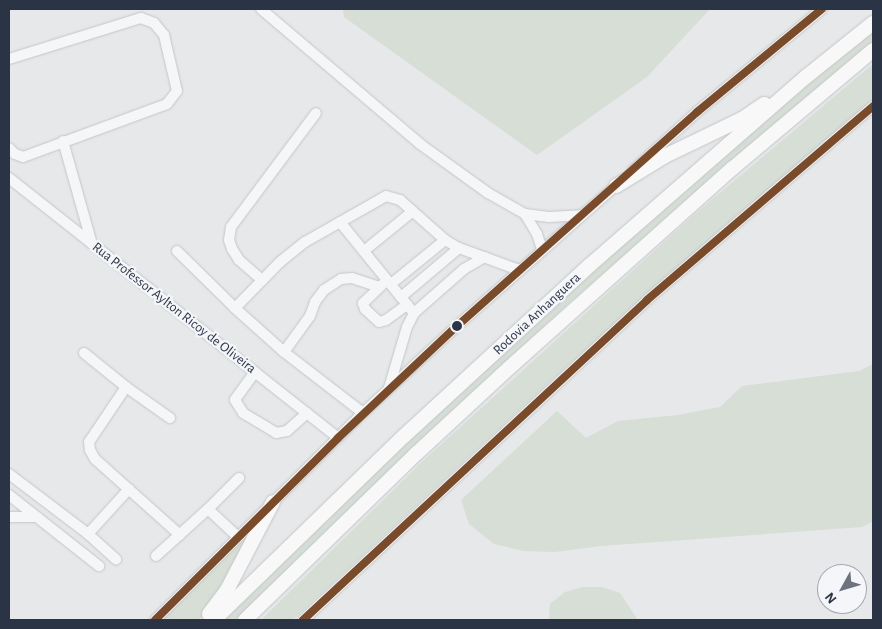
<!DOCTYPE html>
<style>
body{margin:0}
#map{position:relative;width:882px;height:629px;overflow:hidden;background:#e6e8ea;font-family:"Alegreya Sans",sans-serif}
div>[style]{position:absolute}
.green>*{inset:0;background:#d6ded6}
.roads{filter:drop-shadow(0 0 1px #c4c6c8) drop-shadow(0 0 1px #c4c6c8)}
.minor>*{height:10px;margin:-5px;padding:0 5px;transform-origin:5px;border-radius:5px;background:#f5f6f7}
.highway>*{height:14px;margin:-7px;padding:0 7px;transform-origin:7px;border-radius:7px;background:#f8f8f8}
.bus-1>*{height:8px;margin:-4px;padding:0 4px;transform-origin:4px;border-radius:4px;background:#7a4b2a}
.dots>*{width:14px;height:14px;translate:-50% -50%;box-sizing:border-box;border:2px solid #f4f6f9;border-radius:50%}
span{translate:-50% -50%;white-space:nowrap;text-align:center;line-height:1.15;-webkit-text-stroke:4.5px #f4f6f9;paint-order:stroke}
.street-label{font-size:14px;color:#2b3445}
.frame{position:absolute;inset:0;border:10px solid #2b3445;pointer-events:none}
.north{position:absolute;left:817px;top:564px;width:50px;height:50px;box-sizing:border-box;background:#f4f6f9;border:1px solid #a4a8b1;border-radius:50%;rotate:231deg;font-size:14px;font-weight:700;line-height:20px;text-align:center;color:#2b3445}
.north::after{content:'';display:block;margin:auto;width:18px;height:22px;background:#6c737f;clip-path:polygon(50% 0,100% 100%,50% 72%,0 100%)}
</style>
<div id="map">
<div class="green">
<div style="clip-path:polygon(343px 9px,710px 9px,647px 77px,537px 155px,344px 17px)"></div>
<div style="clip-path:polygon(873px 30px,873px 41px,750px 144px,567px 305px,433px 428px,236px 620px,221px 620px,288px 555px,560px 299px,744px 138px)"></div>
<div style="clip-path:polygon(873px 64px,873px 101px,721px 229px,554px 378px,293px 620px,261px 620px,424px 460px,696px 213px)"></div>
<div style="clip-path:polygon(873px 364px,873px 521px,862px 527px,601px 546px,555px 552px,523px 551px,494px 544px,469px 524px,461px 500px,557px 411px,586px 438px,618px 421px,678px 415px,720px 407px,742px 386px,859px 371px)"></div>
<div style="clip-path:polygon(250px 531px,251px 535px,211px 606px,199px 620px,161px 620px)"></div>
<div style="clip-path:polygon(583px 587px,602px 587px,620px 593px,638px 620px,549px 620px,550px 604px,565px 592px)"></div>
</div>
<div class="roads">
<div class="minor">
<div style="left:261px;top:9px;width:209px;rotate:40.3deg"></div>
<div style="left:420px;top:144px;width:84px;rotate:35.8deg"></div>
<div style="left:488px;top:193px;width:43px;rotate:29.6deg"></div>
<div style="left:525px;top:214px;width:24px;rotate:7deg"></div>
<div style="left:549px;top:217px;width:33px;rotate:-3deg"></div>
<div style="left:9px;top:59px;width:138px;rotate:-17.3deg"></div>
<div style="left:141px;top:18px;width:14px;rotate:21deg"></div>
<div style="left:154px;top:23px;width:16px;rotate:50deg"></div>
<div style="left:164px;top:35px;width:57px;rotate:76.9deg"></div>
<div style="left:177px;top:91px;width:16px;rotate:128deg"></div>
<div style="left:167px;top:104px;width:153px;rotate:159.8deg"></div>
<div style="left:23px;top:157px;width:9px;rotate:-159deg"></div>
<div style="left:15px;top:154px;width:8px;rotate:-135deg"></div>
<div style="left:63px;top:141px;width:107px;rotate:74.3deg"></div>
<div style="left:632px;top:171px;width:88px;rotate:-42.2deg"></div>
<div style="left:697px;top:112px;width:162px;rotate:-39.5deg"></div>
<div style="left:9px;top:178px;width:419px;rotate:38.3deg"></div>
<div style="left:525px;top:214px;width:23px;rotate:59deg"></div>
<div style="left:537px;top:234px;width:16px;rotate:72deg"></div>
<div style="left:340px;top:222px;width:117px;rotate:50.9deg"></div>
<div style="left:177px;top:251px;width:81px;rotate:44.5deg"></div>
<div style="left:364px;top:251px;width:63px;rotate:-39.2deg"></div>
<div style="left:262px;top:280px;width:30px;rotate:-139deg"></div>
<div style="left:239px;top:260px;width:13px;rotate:-122deg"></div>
<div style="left:232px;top:249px;width:9px;rotate:-108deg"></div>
<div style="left:229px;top:240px;width:13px;rotate:-81deg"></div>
<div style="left:231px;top:227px;width:142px;rotate:-53.3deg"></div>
<div style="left:383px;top:284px;width:28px;rotate:136deg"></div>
<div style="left:363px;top:303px;width:6px;rotate:72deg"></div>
<div style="left:365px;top:309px;width:19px;rotate:43deg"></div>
<div style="left:379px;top:322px;width:7px;rotate:-16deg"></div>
<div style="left:386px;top:320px;width:26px;rotate:-36deg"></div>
<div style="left:391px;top:284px;width:70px;rotate:-39.2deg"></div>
<div style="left:401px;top:297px;width:76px;rotate:-40.2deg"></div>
<div style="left:284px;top:352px;width:44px;rotate:-54.2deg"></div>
<div style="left:310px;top:316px;width:15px;rotate:-70deg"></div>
<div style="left:315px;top:302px;width:15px;rotate:-53deg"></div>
<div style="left:324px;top:290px;width:20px;rotate:-33deg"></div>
<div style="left:341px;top:279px;width:11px;rotate:-5deg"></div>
<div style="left:352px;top:278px;width:28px;rotate:18deg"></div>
<div style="left:84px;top:353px;width:54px;rotate:39deg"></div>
<div style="left:126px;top:387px;width:66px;rotate:123.9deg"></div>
<div style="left:89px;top:442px;width:8px;rotate:83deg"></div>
<div style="left:90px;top:450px;width:10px;rotate:61deg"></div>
<div style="left:95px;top:459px;width:114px;rotate:41.8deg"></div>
<div style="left:255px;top:372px;width:34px;rotate:126deg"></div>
<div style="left:235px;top:400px;width:15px;rotate:58deg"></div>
<div style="left:243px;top:413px;width:39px;rotate:31deg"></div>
<div style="left:276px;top:433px;width:11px;rotate:-10deg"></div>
<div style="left:287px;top:431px;width:27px;rotate:-42deg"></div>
<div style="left:126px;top:387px;width:54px;rotate:35.2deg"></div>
<div style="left:389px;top:388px;width:64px;rotate:-73.6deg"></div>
<div style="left:407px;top:327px;width:16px;rotate:-63deg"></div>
<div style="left:414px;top:313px;width:67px;rotate:-41.3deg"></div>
<div style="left:464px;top:269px;width:24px;rotate:-30deg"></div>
<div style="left:363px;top:413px;width:100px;rotate:-142.3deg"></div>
<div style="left:284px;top:352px;width:66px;rotate:-138.1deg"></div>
<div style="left:235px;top:308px;width:64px;rotate:-45.6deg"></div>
<div style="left:280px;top:262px;width:32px;rotate:-39deg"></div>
<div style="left:305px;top:242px;width:93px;rotate:-29.6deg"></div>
<div style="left:386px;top:196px;width:15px;rotate:16deg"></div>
<div style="left:400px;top:200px;width:60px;rotate:41.6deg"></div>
<div style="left:445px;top:240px;width:16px;rotate:30deg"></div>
<div style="left:459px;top:248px;width:64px;rotate:20.1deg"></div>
<div style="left:9px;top:474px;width:99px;rotate:37.2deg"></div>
<div style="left:88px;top:534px;width:61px;rotate:-47.7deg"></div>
<div style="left:9px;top:495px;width:115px;rotate:38.3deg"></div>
<div style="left:9px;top:517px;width:28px"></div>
<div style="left:88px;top:534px;width:38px;rotate:42deg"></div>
<div style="left:238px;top:537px;width:41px;rotate:-137deg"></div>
<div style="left:208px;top:509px;width:44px;rotate:-45deg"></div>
<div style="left:156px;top:556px;width:70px;rotate:-42.1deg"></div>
<div style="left:155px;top:620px;width:293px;rotate:-44.9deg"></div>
<div style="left:363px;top:413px;width:128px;rotate:-42.8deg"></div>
<div style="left:457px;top:326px;width:217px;rotate:-41.5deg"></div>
<div style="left:303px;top:620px;width:470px;rotate:-42.9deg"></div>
<div style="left:647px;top:300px;width:298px;rotate:-40.6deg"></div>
</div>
<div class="highway">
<div style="left:616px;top:186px;width:57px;rotate:-31.5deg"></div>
<div style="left:665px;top:156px;width:85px;rotate:-25.7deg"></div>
<div style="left:742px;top:119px;width:27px;rotate:-34deg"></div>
<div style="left:209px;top:614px;width:30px;rotate:-53deg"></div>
<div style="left:227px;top:590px;width:99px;rotate:-62.4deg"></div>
<div style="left:214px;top:620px;width:264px;rotate:-44.1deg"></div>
<div style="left:404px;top:436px;width:253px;rotate:-42.6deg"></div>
<div style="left:590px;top:265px;width:288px;rotate:-41.1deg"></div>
<div style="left:807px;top:76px;width:85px;rotate:-38.8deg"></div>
<div style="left:245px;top:620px;width:240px;rotate:-44.2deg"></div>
<div style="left:417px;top:453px;width:125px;rotate:-42.7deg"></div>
<div style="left:509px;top:368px;width:300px;rotate:-41.8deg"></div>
<div style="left:733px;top:168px;width:183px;rotate:-40.1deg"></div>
</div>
</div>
<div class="bus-1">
<div style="left:155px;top:620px;width:258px;rotate:-44.8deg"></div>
<div style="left:338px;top:438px;width:163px;rotate:-43.3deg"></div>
<div style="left:457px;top:326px;width:322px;rotate:-41.7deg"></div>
<div style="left:697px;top:112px;width:162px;rotate:-39.5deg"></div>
<div style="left:303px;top:620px;width:470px;rotate:-42.9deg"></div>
<div style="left:647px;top:300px;width:298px;rotate:-40.6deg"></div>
</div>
<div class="dots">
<div style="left:457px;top:326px;background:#2b3445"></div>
</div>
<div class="street-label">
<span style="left:174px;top:308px;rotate:38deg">Rua Professor Aylton Ricoy de Oliveira</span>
<span style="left:537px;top:314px;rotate:-43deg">Rodovia Anhanguera</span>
</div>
<div class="frame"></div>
<div class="north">N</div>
</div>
